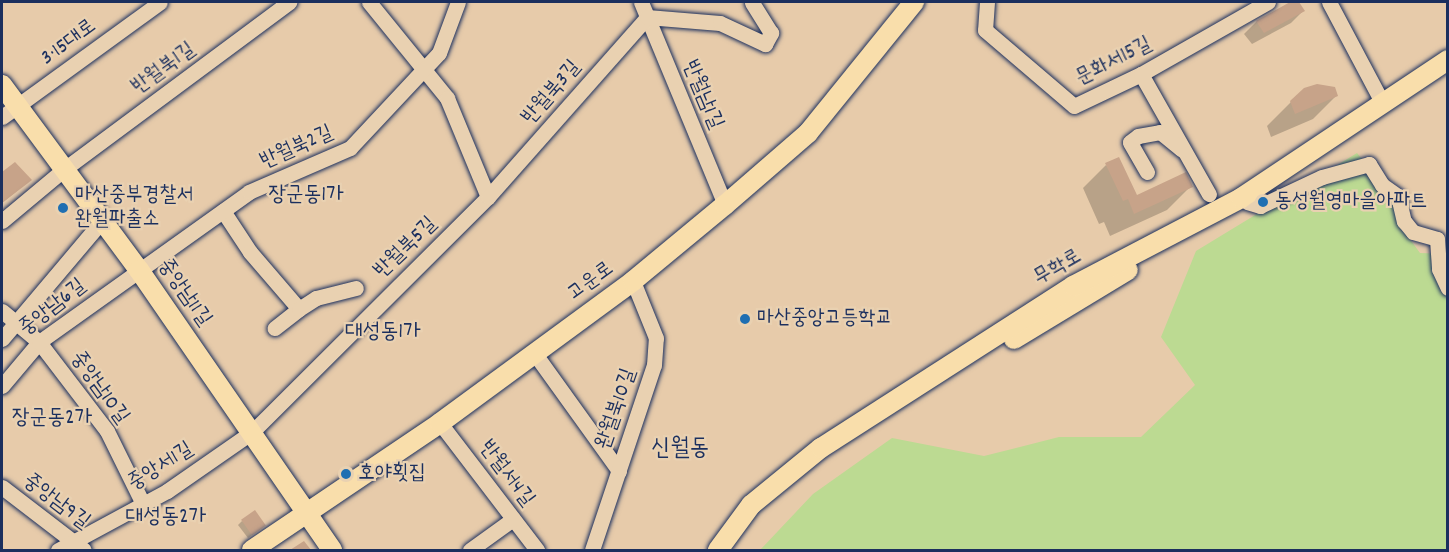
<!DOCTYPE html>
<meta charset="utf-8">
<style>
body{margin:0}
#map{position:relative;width:1449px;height:552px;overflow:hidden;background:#e7cbaa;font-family:Dekko,"Poor Story",sans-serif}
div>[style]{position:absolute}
.green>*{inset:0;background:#bcda92}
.shadow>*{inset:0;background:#0003}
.building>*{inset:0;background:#c7a389;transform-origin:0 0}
.path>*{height:2px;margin-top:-1px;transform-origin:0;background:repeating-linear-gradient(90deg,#1b2f5e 0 4.5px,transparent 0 9px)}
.roads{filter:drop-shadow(0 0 2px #1b2f5e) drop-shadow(0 0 2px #1b2f5e)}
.minor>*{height:15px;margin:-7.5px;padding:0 7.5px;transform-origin:7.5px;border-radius:7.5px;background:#e9d1b1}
.major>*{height:20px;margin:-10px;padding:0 10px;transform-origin:10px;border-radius:10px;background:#f9deab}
.dots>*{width:16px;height:16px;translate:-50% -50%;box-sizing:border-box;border:3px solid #e9d1b1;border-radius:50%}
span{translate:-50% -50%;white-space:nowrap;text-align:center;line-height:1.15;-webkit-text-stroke:4.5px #e9d1b1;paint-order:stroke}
.street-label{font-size:21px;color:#1b2f5e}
.poi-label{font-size:21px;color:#1b2f5e}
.left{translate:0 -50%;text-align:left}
.neighbourhood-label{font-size:22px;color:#1b2f5e}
.quarter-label{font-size:24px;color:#1b2f5e}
.frame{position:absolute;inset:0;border:3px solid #1b2f5e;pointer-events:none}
</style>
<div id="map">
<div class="green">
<div style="clip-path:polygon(1357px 153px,1398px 203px,1404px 231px,1420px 253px,1447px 254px,1447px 550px,760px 550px,813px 494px,892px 438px,984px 456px,1059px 437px,1141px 437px,1195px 385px,1161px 337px,1196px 251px)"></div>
</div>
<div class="shadow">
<div style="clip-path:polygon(1293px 2px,1297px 2px,1303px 11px,1291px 23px,1252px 44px,1244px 34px,1256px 22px)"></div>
<div style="clip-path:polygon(1337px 95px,1313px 119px,1271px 137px,1267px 126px,1291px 102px)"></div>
<div style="clip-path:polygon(14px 165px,30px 180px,2px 203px,2px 174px)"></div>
<div style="clip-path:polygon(1106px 165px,1136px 197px,1191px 186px,1167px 210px,1110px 236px,1104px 222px,1099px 224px,1083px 188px)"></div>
<div style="clip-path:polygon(242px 521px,260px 529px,248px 538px,238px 525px)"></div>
</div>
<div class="building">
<div style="clip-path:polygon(1290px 2px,1299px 2px,1305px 11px,1264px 33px,1256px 21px)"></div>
<div style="clip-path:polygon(1317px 84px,1335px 87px,1338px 96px,1295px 114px,1290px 101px,1304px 88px)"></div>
<div style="clip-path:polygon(1119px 157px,1137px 195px,1186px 172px,1193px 187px,1134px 214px,1128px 199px,1123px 201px,1105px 163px)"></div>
<div style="clip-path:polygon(15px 162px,32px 180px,2px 203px,2px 172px)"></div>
<div style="left:255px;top:510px;width:19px;height:17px;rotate:55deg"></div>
<div style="clip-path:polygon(304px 541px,311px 550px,290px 550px)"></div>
</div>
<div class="path">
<div style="left:1448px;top:424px;width:8px;rotate:90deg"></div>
</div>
<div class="roads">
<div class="minor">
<div style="left:369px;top:2px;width:124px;rotate:50.9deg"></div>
<div style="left:447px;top:98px;width:107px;rotate:67.5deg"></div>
<div style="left:641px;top:2px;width:220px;rotate:67.5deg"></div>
<div style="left:987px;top:2px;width:28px;rotate:94deg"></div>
<div style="left:985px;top:30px;width:117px;rotate:40.5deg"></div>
<div style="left:1074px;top:106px;width:74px;rotate:-25.5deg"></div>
<div style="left:1141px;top:74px;width:146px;rotate:-29.6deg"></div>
<div style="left:1329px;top:2px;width:113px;rotate:62.1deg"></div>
<div style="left:1141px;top:74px;width:138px;rotate:60.5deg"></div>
<div style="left:2px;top:117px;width:195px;rotate:-36deg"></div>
<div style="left:1147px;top:172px;width:34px;rotate:-120deg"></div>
<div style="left:1130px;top:142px;width:10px;rotate:-37deg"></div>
<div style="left:1138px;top:136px;width:22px;rotate:-10deg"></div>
<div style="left:1160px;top:132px;width:28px;rotate:39deg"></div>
<div style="left:1247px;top:202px;width:14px;rotate:17deg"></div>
<div style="left:1260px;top:206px;width:68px;rotate:-25.1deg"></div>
<div style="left:1322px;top:177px;width:49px;rotate:-15.5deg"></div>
<div style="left:1369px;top:164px;width:25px;rotate:58deg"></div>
<div style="left:1382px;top:185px;width:19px;rotate:35deg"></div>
<div style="left:1398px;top:196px;width:26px;rotate:77deg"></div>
<div style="left:1404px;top:221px;width:14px;rotate:51deg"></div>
<div style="left:1413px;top:232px;width:25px;rotate:16deg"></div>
<div style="left:1437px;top:239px;width:30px;rotate:86deg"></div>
<div style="left:1439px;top:269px;width:21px;rotate:65deg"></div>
<div style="left:223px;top:211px;width:49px;rotate:56.6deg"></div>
<div style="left:250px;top:252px;width:75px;rotate:49.3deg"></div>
<div style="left:299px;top:309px;width:31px;rotate:142deg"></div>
<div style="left:2px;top:221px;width:80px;rotate:-39.9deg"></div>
<div style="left:63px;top:170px;width:282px;rotate:-36.6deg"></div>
<div style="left:299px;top:309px;width:20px;rotate:-33deg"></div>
<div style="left:316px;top:298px;width:41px;rotate:-14deg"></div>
<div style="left:2px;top:311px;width:48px;rotate:40deg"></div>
<div style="left:39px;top:342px;width:112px;rotate:52.6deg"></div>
<div style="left:107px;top:431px;width:81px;rotate:63.7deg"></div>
<div style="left:2px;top:339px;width:153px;rotate:-49.8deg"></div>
<div style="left:535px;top:354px;width:144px;rotate:54.3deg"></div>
<div style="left:2px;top:386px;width:57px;rotate:-49.9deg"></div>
<div style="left:39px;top:342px;width:258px;rotate:-35.5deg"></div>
<div style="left:249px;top:192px;width:110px;rotate:-23.5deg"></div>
<div style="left:350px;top:148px;width:130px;rotate:-46.9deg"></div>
<div style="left:439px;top:53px;width:54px;rotate:-69.6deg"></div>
<div style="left:440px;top:423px;width:160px;rotate:52.6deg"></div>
<div style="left:2px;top:487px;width:103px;rotate:37.5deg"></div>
<div style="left:58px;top:550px;width:124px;rotate:-28.4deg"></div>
<div style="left:167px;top:491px;width:103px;rotate:-34.8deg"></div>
<div style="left:252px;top:432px;width:333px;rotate:-44.9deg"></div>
<div style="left:488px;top:197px;width:240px;rotate:-48.5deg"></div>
<div style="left:647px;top:17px;width:73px;rotate:4.7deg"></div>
<div style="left:720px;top:23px;width:50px;rotate:25deg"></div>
<div style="left:765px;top:44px;width:13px;rotate:-61deg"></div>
<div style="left:771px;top:33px;width:36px;rotate:-122deg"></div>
<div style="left:470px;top:550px;width:53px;rotate:-35.8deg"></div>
<div style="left:592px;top:550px;width:195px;rotate:-71.5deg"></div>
<div style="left:654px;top:365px;width:27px;rotate:-86deg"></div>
<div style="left:656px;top:338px;width:61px;rotate:-112deg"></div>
</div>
<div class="major">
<div style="left:2px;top:85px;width:230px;rotate:53.5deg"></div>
<div style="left:139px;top:270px;width:340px;rotate:55.4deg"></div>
<div style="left:1014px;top:339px;width:133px;rotate:-31.2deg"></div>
<div style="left:252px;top:550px;width:227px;rotate:-34deg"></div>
<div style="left:440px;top:423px;width:240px;rotate:-36.3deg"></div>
<div style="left:633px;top:281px;width:119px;rotate:-39.6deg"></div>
<div style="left:725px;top:205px;width:110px;rotate:-40.9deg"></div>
<div style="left:808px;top:133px;width:169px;rotate:-51deg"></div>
<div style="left:718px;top:550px;width:56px;rotate:-53.7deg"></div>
<div style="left:751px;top:505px;width:90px;rotate:-39.2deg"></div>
<div style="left:821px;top:448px;width:300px;rotate:-32.7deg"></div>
<div style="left:1073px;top:286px;width:190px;rotate:-27.6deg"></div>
<div style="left:1241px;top:198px;width:249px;rotate:-33.7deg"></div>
</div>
</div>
<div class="dots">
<div style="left:1263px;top:202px;background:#1f6fb2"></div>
<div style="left:63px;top:208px;background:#1f6fb2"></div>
<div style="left:745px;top:319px;background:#1f6fb2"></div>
<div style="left:346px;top:474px;background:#1f6fb2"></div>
</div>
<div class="street-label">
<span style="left:69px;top:43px;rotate:-36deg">3·15대로</span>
<span style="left:1114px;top:62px;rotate:-27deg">문화서15길</span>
<span style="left:164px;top:69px;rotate:-36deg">반월북1길</span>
<span style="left:552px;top:93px;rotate:-49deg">반월북3길</span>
<span style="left:702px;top:95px;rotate:67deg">반월남1길</span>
<span style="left:297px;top:148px;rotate:-24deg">반월북2길</span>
<span style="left:406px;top:248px;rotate:-44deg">반월북5길</span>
<span style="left:1058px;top:268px;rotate:-30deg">무학로</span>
<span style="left:591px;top:282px;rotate:-36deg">고운로</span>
<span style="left:184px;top:293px;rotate:55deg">중앙남11길</span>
<span style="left:53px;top:308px;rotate:-38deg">중앙남6길</span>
<span style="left:99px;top:388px;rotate:54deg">중앙남10길</span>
<span style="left:617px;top:409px;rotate:-71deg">완월북10길</span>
<span style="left:161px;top:467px;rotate:-32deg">중앙서1길</span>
<span style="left:506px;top:474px;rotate:53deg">반월서4길</span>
<span style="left:56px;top:502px;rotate:37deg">중앙남9길</span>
</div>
<div class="poi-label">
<span class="left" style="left:75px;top:208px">마산중부경찰서<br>완월파출소</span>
<span class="left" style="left:1275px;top:202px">동성월영마을아파트</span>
<span class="left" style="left:757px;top:319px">마산중앙고등학교</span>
<span class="left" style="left:358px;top:474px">호야횟집</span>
</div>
<div class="neighbourhood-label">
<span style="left:306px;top:196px">장군동1가</span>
<span style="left:383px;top:333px">대성동1가</span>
<span style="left:52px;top:419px">장군동2가</span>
<span style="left:166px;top:518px">대성동2가</span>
</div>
<div class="quarter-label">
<span style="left:680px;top:450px">신월동</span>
</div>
<div class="frame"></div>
</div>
